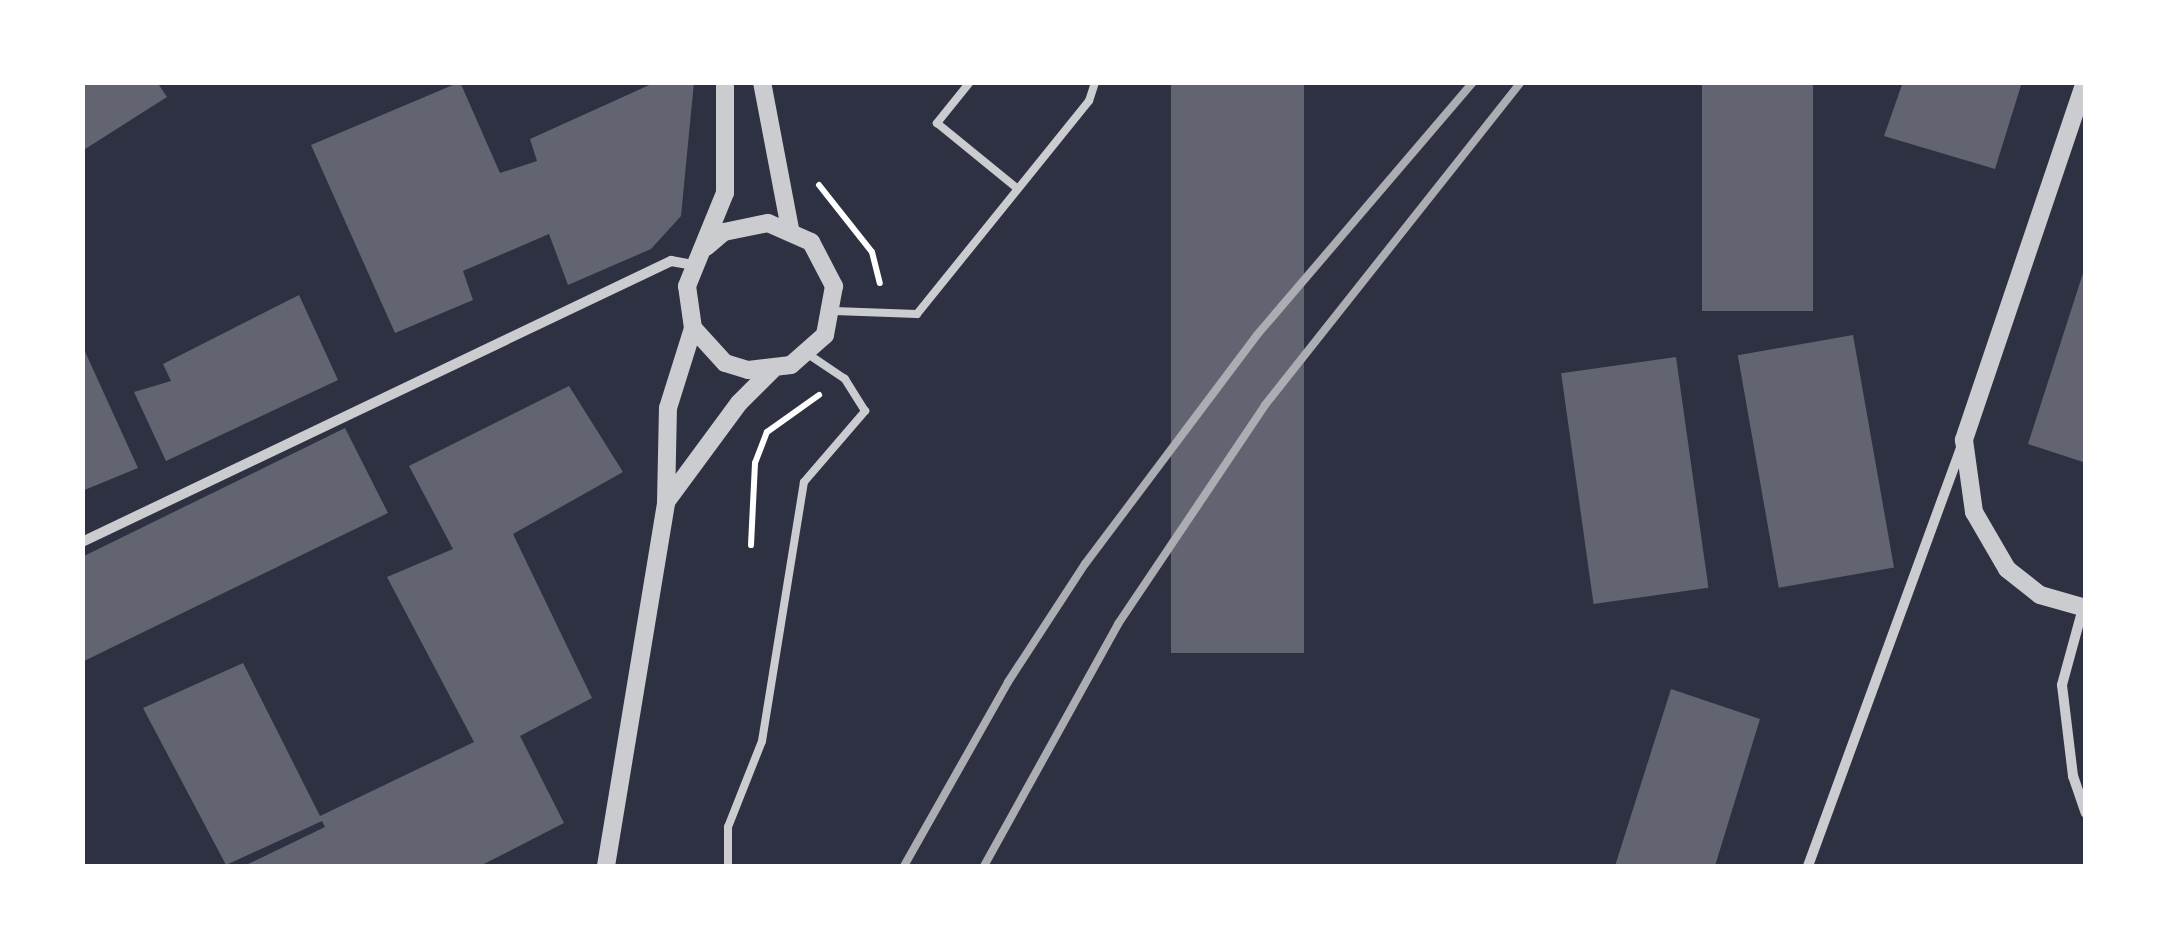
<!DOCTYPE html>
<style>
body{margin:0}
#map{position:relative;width:2168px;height:949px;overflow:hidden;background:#2d3142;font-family:Manrope,sans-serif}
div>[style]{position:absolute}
.building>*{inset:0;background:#626471;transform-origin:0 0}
.path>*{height:6px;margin:-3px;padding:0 3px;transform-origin:3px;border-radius:3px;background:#fff}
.service>*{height:8px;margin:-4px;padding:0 4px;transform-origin:4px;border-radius:4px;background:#caccd0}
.minor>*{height:10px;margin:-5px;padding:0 5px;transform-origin:5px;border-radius:5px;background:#caccd0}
.tertiary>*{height:18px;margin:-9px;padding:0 9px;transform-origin:9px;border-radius:9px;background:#caccd0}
.rail>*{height:8px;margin:-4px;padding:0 4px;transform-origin:4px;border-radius:4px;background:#abadb3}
span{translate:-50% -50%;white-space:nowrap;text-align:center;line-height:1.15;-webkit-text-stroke:10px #fff;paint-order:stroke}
.frame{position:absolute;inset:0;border:85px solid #fff;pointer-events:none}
</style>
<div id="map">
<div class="building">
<div style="clip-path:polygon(82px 82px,157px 82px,167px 97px,82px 151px)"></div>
<div style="clip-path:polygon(460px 82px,500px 173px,537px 161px,530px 139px,656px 82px,694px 82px,681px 216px,651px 249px,568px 285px,549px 234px,463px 271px,473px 300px,395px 333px,311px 145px)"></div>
<div style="left:1171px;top:82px;width:133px;height:571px"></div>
<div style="left:1702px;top:82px;width:111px;height:229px"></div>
<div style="clip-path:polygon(1903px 82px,2022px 82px,1995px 169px,1884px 136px)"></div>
<div style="clip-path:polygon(2085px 267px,2086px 267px,2086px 463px,2028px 444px)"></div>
<div style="clip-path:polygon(299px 295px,338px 380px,166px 461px,134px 392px,171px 381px,163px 364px)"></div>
<div style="left:1853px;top:335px;width:236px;height:117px;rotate:80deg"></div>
<div style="clip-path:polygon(82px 345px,138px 468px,82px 491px)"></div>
<div style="left:1676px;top:357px;width:233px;height:116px;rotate:82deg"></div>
<div style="clip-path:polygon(569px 386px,623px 472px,513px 534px,592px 698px,520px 736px,564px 823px,480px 866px,244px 866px,325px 827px,322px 821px,226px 865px,143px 708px,243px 663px,320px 816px,474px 742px,387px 577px,453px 549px,409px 466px)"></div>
<div style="clip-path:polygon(345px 428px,388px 513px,82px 662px,82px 557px)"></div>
<div style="clip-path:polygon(1671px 689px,1760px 719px,1715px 866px,1615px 866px)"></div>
</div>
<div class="path">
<div style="left:819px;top:185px;width:85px;rotate:51.7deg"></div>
<div style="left:872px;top:252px;width:32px;rotate:76deg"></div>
<div style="left:751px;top:545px;width:82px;rotate:-87.2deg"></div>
<div style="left:755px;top:463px;width:33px;rotate:-69deg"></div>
<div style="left:767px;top:432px;width:64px;rotate:-35.4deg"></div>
</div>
<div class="service">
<div style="left:970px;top:82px;width:53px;rotate:128.8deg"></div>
<div style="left:937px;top:123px;width:104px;rotate:39.2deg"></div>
<div style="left:834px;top:311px;width:83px;rotate:2.1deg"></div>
<div style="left:917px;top:314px;width:274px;rotate:-51.1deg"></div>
<div style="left:1089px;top:101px;width:20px;rotate:-72deg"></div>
<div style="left:728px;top:866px;width:39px;rotate:-90deg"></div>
<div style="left:728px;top:827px;width:92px;rotate:-68.4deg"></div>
<div style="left:762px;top:741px;width:262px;rotate:-80.8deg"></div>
<div style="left:804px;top:482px;width:94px;rotate:-49.3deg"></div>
<div style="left:865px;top:411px;width:38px;rotate:-122deg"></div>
<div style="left:845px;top:379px;width:45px;rotate:-146deg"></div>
</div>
<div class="minor">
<div style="left:82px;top:542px;width:653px;rotate:-25.5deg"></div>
<div style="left:671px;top:261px;width:22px;rotate:10deg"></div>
<div style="left:2083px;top:608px;width:80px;rotate:105.3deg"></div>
<div style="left:2062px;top:685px;width:92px;rotate:83.1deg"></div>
<div style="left:2073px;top:776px;width:39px;rotate:71deg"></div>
<div style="left:1808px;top:866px;width:447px;rotate:-69.9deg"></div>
</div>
<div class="tertiary">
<div style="left:762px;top:82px;width:150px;rotate:79.2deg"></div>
<div style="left:2085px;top:82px;width:378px;rotate:108.7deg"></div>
<div style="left:1964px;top:440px;width:73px;rotate:82.1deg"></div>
<div style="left:1974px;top:512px;width:66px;rotate:59.9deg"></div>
<div style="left:2007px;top:569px;width:42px;rotate:38.2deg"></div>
<div style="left:2040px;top:595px;width:48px;rotate:15.8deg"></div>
<div style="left:706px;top:247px;width:23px;rotate:-40deg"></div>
<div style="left:724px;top:232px;width:45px;rotate:-11.6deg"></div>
<div style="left:768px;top:223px;width:47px;rotate:23.8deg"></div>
<div style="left:811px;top:242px;width:50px;rotate:62.4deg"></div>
<div style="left:834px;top:286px;width:50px;rotate:100.4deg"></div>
<div style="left:825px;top:335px;width:45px;rotate:138.6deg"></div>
<div style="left:791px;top:365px;width:43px;rotate:173.4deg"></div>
<div style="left:748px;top:370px;width:24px;rotate:-163deg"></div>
<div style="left:725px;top:363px;width:47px;rotate:-132.4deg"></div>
<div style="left:693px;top:328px;width:42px;rotate:-98.1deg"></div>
<div style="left:687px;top:286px;width:100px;rotate:-67.8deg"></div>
<div style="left:725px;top:193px;width:111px;rotate:-90deg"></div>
<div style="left:666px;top:502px;width:123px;rotate:-53.6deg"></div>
<div style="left:739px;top:403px;width:47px;rotate:-45deg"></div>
<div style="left:606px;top:866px;width:369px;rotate:-80.6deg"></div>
<div style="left:666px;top:502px;width:94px;rotate:-88.8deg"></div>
<div style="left:668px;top:408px;width:84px;rotate:-72.6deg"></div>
</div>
<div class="rail">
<div style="left:904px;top:866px;width:211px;rotate:-60.5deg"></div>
<div style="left:1008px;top:682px;width:141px;rotate:-56.9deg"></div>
<div style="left:1085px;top:564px;width:286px;rotate:-53.1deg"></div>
<div style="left:1257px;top:335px;width:333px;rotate:-49.5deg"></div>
<div style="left:984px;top:866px;width:277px;rotate:-61deg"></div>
<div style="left:1118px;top:624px;width:264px;rotate:-56.1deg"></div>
<div style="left:1265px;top:405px;width:412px;rotate:-51.6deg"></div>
</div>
<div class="frame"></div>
</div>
